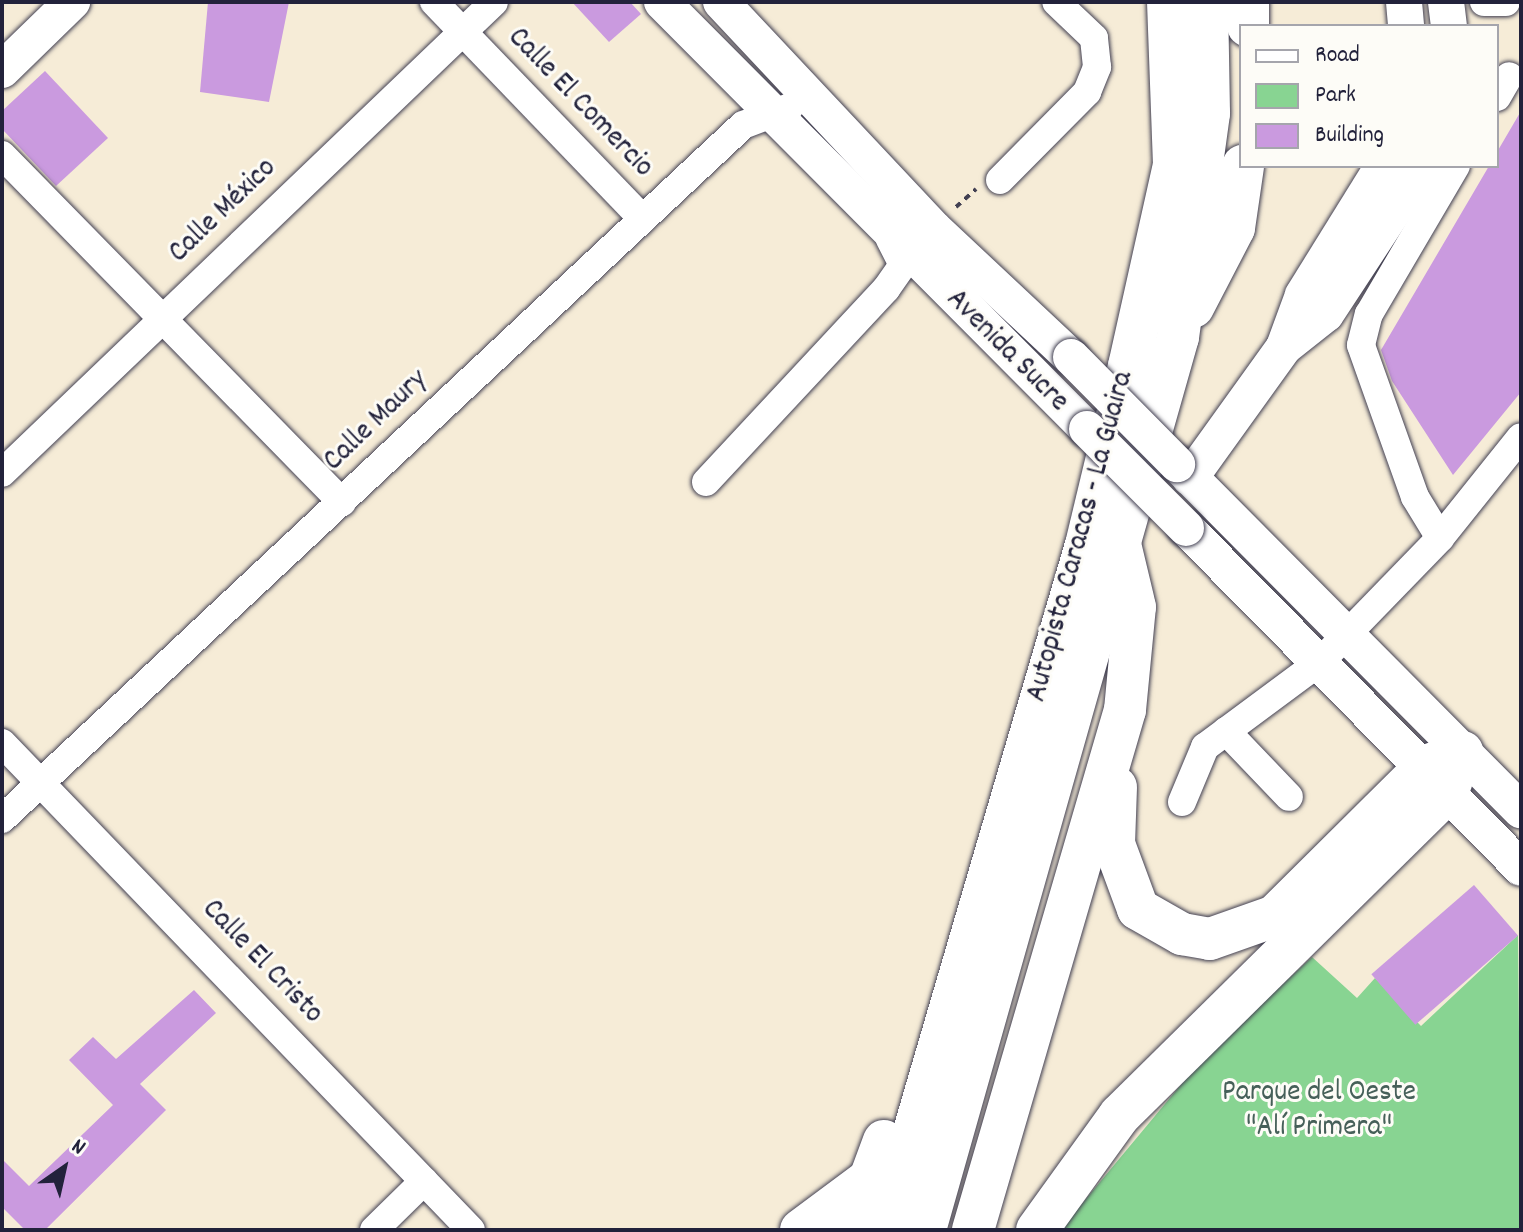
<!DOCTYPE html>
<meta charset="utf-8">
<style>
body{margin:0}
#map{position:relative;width:1523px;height:1232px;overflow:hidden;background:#f6ecd7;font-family:Dekko,sans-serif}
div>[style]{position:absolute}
.green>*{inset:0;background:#88d492}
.building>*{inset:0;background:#ca9adf;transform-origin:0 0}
.path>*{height:4px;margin-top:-2px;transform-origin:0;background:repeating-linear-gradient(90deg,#424052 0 6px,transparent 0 12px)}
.roads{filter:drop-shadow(0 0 2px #424052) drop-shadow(0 0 2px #424052)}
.minor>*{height:28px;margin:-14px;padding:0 14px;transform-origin:14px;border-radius:14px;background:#fff}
.major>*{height:36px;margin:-18px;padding:0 18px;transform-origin:18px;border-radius:18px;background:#fff}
.highway>*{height:42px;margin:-21px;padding:0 21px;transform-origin:21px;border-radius:21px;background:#fff}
.bridges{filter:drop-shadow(0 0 2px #424052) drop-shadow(0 0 2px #424052)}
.major-bridge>*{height:36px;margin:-18px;padding:0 18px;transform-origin:18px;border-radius:18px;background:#fff}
span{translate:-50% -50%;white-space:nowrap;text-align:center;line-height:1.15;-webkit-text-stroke:6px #fdfcf7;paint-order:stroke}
.street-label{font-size:30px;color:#22223b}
.park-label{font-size:30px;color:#466059}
.frame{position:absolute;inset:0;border:4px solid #22223b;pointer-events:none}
.legend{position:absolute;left:1239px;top:24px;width:260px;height:144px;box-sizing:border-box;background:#fdfcf7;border:2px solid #a5a5ac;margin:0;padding:10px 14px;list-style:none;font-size:24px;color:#22223b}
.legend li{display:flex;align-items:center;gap:16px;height:40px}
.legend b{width:40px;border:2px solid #a5a5ac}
.north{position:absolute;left:24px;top:1128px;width:80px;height:80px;-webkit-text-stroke:6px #fdfcf7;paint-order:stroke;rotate:34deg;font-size:22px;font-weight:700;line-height:32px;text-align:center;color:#22223b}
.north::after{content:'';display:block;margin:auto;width:28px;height:36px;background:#22223b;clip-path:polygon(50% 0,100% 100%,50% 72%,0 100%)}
</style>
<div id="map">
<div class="green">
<div style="clip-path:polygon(1518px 935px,1521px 1230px,1060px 1230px,1204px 1057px,1312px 957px,1357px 998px,1375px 978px,1421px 1026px)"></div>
</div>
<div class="building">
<div style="clip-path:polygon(208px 2px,289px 2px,269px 102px,200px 92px)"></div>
<div style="clip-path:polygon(572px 2px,630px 2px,641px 14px,609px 42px)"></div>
<div style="clip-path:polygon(45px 71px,108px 138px,56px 186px,2px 129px,2px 111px)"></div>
<div style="clip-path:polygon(1521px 111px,1521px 392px,1453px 475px,1392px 381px,1381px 350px,1489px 166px,1497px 166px,1497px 152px)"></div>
<div style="left:1474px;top:885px;width:67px;height:136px;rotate:49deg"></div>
<div style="clip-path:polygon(194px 990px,216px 1013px,140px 1084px,166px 1110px,45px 1230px,25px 1230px,2px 1207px,2px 1159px,29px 1186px,113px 1105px,69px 1060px,93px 1037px,116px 1059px)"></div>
</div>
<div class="path">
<div style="left:956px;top:207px;width:27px;rotate:-42deg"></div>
</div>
<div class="roads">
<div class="minor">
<div style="left:434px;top:2px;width:301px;rotate:46.1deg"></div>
<div style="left:1484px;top:2px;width:22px"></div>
<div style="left:1497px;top:97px;width:24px;rotate:-60deg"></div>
<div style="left:2px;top:155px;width:486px;rotate:45.6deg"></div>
<div style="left:1000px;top:180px;width:124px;rotate:-45.3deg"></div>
<div style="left:1087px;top:92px;width:27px;rotate:-68deg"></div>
<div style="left:1097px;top:67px;width:29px;rotate:-96deg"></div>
<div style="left:1094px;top:38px;width:52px;rotate:-136.5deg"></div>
<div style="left:2px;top:473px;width:681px;rotate:-43.75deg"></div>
<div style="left:706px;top:482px;width:264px;rotate:-47deg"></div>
<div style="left:886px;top:289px;width:29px;rotate:-55deg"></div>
<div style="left:903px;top:265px;width:29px;rotate:-117deg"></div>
<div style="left:1440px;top:538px;width:48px;rotate:-121.4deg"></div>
<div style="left:1415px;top:497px;width:161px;rotate:-109.6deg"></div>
<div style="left:1361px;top:345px;width:32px;rotate:-76deg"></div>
<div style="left:1369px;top:314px;width:172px;rotate:-59.6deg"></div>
<div style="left:1226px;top:731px;width:91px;rotate:46.3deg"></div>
<div style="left:2px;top:743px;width:676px;rotate:46.08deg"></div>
<div style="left:1182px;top:802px;width:60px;rotate:-67.3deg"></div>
<div style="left:1205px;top:747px;width:144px;rotate:-36.6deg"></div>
<div style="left:1321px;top:661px;width:171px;rotate:-45.9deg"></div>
<div style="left:1440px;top:538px;width:129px;rotate:-51.3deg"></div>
<div style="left:2px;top:819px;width:1015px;rotate:-43.12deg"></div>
<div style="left:743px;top:125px;width:50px;rotate:-21deg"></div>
<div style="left:374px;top:1230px;width:70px;rotate:-44.4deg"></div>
</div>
<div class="major">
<div style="left:662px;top:2px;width:602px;rotate:45.13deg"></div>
<div style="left:721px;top:2px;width:311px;rotate:46.8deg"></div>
<div style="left:934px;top:229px;width:187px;rotate:43.1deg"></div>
<div style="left:1404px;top:2px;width:24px;rotate:85deg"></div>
<div style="left:1446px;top:2px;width:24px;rotate:83deg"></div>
<div style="left:2px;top:70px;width:98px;rotate:-44.2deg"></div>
<div style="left:1284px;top:347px;width:53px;rotate:-38.2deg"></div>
<div style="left:1326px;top:314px;width:177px;rotate:-56.8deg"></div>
<div style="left:1177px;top:464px;width:488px;rotate:45.2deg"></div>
<div style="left:1190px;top:478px;width:161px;rotate:-54.3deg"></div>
<div style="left:1284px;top:347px;width:55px;rotate:-69.9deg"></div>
<div style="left:1303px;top:295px;width:152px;rotate:-58.2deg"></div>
<div style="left:1186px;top:528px;width:477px;rotate:45.4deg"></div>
</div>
<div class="highway">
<div style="left:1248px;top:26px;width:24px;rotate:-90deg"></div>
<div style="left:1193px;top:307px;width:89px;rotate:-62.6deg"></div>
<div style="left:1234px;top:228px;width:63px;rotate:-81.7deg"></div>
<div style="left:1116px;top:787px;width:57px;rotate:92deg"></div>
<div style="left:1114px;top:844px;width:69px;rotate:69.7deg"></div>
<div style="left:1138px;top:909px;width:51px;rotate:29.6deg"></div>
<div style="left:1182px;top:934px;width:28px;rotate:10deg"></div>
<div style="left:1210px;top:939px;width:69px;rotate:-19.5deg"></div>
<div style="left:1275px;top:916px;width:213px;rotate:-44.8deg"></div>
<div style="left:1426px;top:766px;width:39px;rotate:-21deg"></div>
<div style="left:801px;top:1230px;width:87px;rotate:-36.6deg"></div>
<div style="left:851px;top:1230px;width:95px;rotate:-69.7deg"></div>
<div style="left:885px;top:1230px;width:714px;rotate:-73.65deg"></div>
<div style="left:1086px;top:545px;width:184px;rotate:-76.5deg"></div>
<div style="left:1129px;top:366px;width:206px;rotate:-77.4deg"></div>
<div style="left:1174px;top:165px;width:163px;rotate:-92.1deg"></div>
<div style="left:925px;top:1230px;width:928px;rotate:-74.18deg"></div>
<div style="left:1178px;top:337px;width:226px;rotate:-82.1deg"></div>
<div style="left:1209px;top:113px;width:111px;rotate:-91deg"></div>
<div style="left:973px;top:1230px;width:542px;rotate:-73.71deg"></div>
<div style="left:1125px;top:710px;width:103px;rotate:-84.5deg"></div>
<div style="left:1135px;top:607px;width:69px;rotate:-103.4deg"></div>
<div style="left:1037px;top:1230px;width:142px;rotate:-54.2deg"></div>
<div style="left:1120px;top:1115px;width:461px;rotate:-44.6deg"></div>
<div style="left:1448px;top:791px;width:41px;rotate:-70.3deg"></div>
</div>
</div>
<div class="bridges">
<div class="major-bridge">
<div style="left:1071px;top:357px;width:151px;rotate:45.3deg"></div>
<div style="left:1087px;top:429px;width:140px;rotate:45deg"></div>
</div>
</div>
<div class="street-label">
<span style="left:579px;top:104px;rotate:46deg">Calle El Comercio</span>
<span style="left:224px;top:212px;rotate:-44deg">Calle México</span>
<span style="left:1006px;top:352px;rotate:45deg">Avenida Sucre</span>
<span style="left:377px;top:422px;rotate:-44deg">Calle Maury</span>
<span style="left:1082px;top:537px;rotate:-75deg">Autopista Caracas - La Guaira</span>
<span style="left:261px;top:963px;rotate:46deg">Calle El Cristo</span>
</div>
<div class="park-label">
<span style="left:1319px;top:1111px">Parque del Oeste<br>"Alí Primera"</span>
</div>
<div class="frame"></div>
<ul class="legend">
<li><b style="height:10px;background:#fff"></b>Road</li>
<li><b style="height:22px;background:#88d492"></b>Park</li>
<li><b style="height:22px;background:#ca9adf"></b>Building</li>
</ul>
<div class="north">N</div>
</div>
